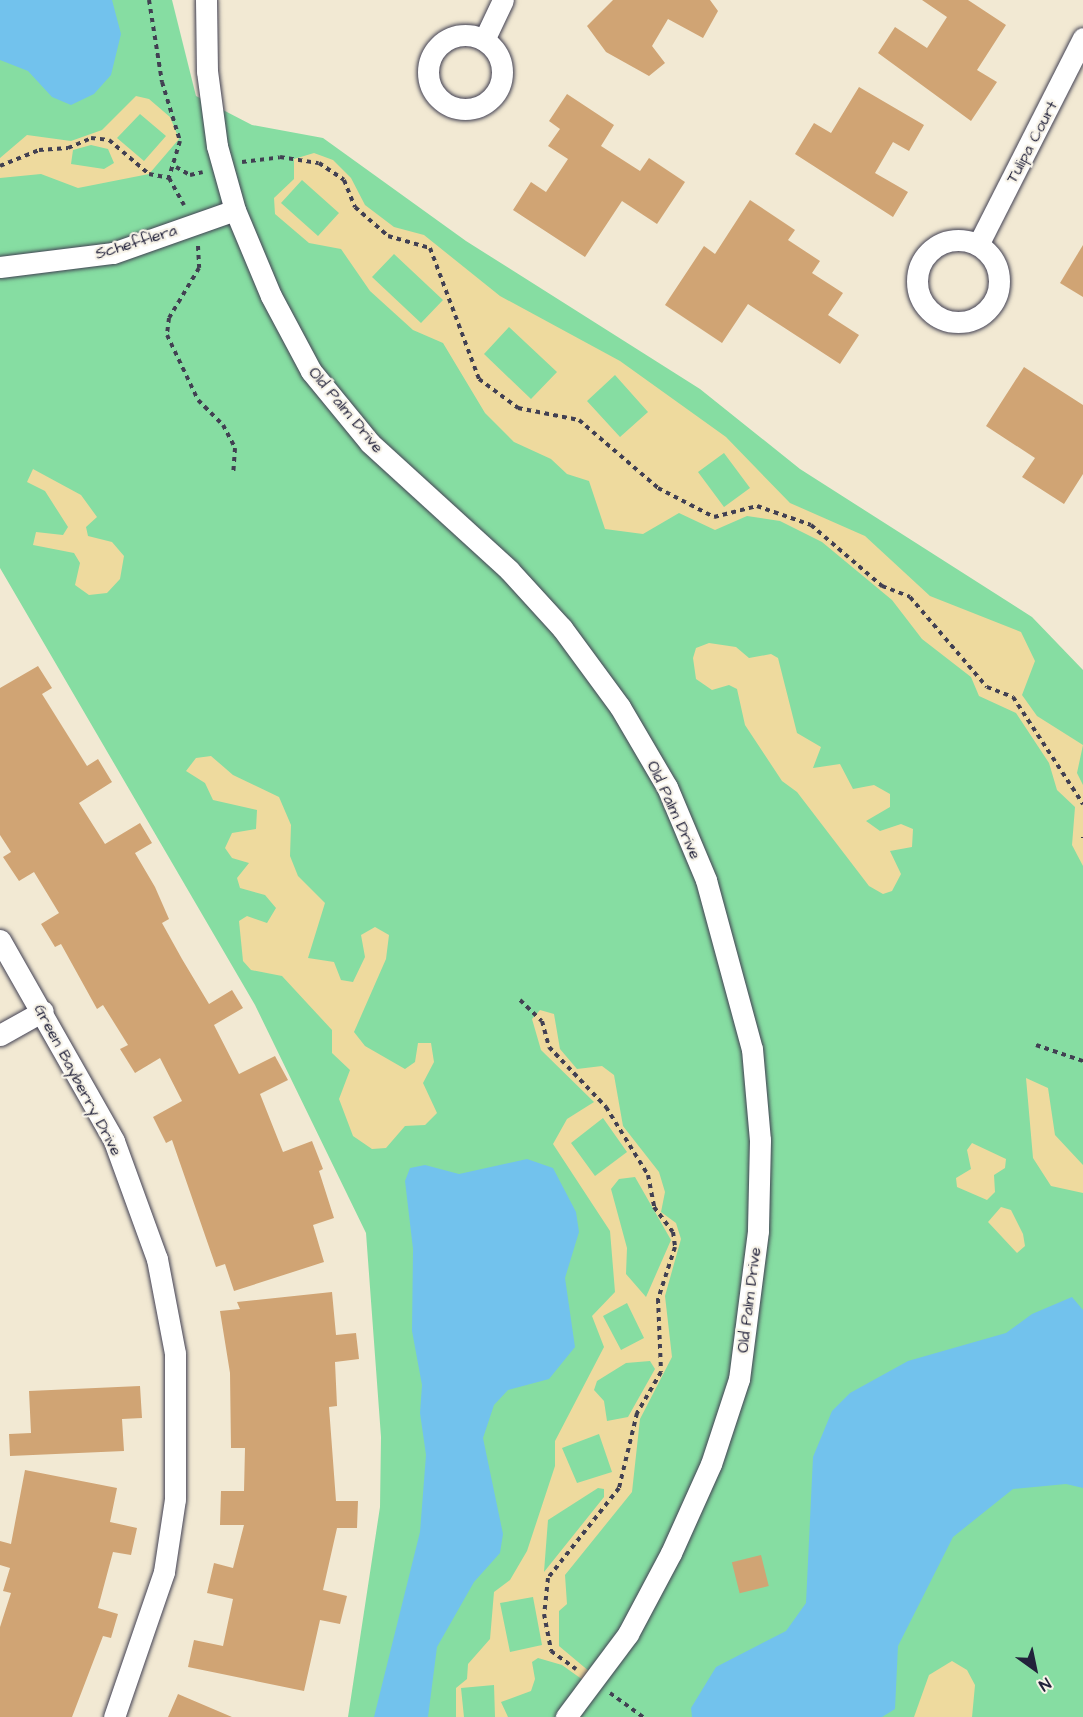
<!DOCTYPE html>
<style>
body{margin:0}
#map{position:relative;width:1083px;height:1717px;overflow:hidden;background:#f2e9d3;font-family:"Architects Daughter",sans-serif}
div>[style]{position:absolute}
.green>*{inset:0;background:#86dda2}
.sand>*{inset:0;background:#eeda9e}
.water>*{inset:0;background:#72c2ed}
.building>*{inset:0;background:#d0a474;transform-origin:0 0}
.path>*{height:4px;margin-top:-2px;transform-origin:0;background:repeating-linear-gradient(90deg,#414052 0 4.5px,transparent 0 9px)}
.roads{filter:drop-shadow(0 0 2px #414052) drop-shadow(0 0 2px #414052)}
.street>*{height:21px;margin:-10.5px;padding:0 10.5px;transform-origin:10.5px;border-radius:10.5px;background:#fff}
.street>.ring{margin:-10.5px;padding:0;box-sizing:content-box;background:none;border:21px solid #fff;border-radius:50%}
span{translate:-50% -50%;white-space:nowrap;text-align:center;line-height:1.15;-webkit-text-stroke:4.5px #f7f3e8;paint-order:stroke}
.street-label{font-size:16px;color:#22223b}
.north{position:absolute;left:1005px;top:1639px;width:60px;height:60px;-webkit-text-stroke:4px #f7f3e8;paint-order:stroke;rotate:147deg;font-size:16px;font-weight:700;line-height:24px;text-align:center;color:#22223b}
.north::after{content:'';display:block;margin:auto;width:21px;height:27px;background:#22223b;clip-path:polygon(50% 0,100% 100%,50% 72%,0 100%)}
</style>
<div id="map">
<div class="green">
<div style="clip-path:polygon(0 0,172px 0,196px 96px,252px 125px,323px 138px,466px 241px,700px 389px,800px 469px,1032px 617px,1083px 670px,1083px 1717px,348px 1717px,380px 1507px,381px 1437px,366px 1233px,255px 1005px,0 568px)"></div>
</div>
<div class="sand">
<div style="clip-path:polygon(evenodd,136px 96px,149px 99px,170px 117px,179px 139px,149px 174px,78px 188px,41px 174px,0 178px,0 158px,27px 135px,71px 141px,102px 130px,136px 96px,140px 114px,166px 136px,144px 161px,117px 138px,140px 114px,136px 96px,91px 145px,108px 149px,114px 163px,104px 169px,71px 164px,73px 150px,91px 145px)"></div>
<div style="clip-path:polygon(evenodd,314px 153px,333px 160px,351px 178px,365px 205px,394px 227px,424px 235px,500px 296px,620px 361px,726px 437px,790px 503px,865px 536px,930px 596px,1021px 632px,1035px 661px,1022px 695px,1037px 716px,1083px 745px,1077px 773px,1083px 785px,1083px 866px,1072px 845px,1075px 807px,1057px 790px,1049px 763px,1016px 713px,979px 696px,971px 677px,922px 639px,892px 600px,822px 542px,780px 521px,747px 516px,715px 530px,679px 513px,643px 534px,605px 529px,589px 481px,567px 474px,551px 459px,514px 442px,485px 413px,443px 343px,413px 330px,370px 291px,341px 249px,309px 243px,275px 214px,274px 198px,294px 179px,294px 159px,314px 153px,302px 180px,339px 213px,318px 236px,281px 203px,302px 180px,314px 153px,394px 254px,443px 300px,421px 323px,372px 277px,394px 254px,314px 153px,509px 327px,557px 372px,531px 399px,484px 354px,509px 327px,314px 153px,615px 375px,648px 412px,620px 437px,587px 401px,615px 375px,314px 153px,724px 453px,750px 488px,724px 507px,698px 472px,724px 453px)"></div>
<div style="clip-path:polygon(33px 469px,81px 495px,97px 517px,86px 527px,88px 536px,112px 542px,124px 556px,120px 579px,107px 593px,89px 595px,75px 585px,80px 563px,74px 553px,33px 545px,36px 532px,63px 535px,68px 527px,45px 491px,27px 482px)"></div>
<div style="clip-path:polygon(709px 643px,736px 647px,749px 658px,771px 654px,778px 658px,797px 733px,821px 747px,813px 768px,840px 764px,853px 789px,874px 785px,890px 794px,890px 807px,866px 821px,880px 831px,901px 824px,913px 829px,912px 847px,890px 851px,901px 874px,892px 891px,883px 894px,869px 886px,797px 792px,782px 781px,745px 725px,737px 689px,729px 685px,712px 690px,696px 679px,693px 658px,696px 648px)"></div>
<div style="clip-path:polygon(211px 756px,233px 775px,279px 797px,291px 825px,290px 856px,298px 876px,325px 903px,308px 958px,334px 962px,341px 980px,353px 982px,365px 957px,361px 935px,375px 927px,389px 935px,386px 959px,354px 1032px,365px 1046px,405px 1069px,415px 1062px,418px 1043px,431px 1043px,434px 1062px,423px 1083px,437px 1113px,425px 1125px,405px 1126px,386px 1148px,372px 1149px,353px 1136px,339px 1099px,350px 1070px,332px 1053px,332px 1030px,282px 976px,251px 970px,243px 961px,239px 921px,247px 916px,267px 923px,276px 908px,265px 895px,240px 888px,237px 878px,249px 863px,232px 858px,225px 848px,232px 833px,256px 829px,257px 810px,213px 800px,205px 783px,186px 771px,196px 758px)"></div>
<div style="clip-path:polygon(evenodd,540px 1010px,554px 1014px,560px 1049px,577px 1069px,602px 1066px,614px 1075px,623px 1126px,659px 1172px,665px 1192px,661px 1212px,676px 1223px,681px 1239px,665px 1296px,672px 1357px,640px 1419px,632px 1492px,565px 1575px,567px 1604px,559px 1611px,559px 1646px,590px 1672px,583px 1680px,562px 1665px,538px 1658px,532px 1662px,535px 1679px,531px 1691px,501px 1702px,508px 1717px,495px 1717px,494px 1685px,461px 1688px,464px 1717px,456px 1717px,456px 1688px,467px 1679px,468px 1664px,490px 1639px,494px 1592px,510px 1580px,527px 1551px,555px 1466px,555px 1441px,604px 1347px,592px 1316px,615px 1292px,610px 1231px,553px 1144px,567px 1119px,594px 1102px,541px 1050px,532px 1019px,540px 1010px,603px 1118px,627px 1152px,595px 1176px,571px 1143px,603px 1118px,540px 1010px,635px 1177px,671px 1240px,646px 1297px,626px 1274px,627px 1248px,611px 1189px,619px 1179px,635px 1177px,540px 1010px,627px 1303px,644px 1338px,621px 1350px,603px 1316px,627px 1303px,540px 1010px,650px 1361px,655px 1369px,628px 1417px,607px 1421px,604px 1401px,594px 1390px,597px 1381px,626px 1363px,650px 1361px,540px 1010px,599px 1434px,612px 1472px,577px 1483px,562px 1448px,599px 1434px,540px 1010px,598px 1488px,604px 1489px,604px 1497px,544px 1572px,548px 1520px,598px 1488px,540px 1010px,533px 1597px,542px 1645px,510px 1652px,500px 1603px,533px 1597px)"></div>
<div style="clip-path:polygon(1026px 1078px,1048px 1088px,1055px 1135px,1083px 1165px,1083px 1193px,1051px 1186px,1033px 1158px)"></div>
<div style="clip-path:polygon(972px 1143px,1006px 1159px,1005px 1168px,994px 1175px,995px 1192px,987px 1200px,957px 1187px,956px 1178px,971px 1169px,967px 1150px)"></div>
<div style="clip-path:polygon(1001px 1207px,1011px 1210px,1023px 1234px,1025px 1246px,1017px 1253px,988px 1222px)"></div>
<div style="clip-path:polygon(952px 1661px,967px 1670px,975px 1685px,972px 1717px,914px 1717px,929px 1675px)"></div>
</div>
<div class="water">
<div style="clip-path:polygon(0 0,112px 0,121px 34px,111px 75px,94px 94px,71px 105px,52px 97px,28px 71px,0 60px)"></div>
<div style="clip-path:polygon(527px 1159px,553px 1168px,576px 1212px,579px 1232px,565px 1278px,575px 1347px,549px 1379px,508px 1390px,494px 1405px,483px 1438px,503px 1534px,500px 1553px,474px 1582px,437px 1647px,428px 1717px,374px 1717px,420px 1532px,426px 1455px,420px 1413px,422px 1385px,412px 1331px,413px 1249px,405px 1181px,410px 1168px,425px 1165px,459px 1174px)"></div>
<div style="clip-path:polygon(1072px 1297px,1083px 1310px,1083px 1488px,1066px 1484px,1013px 1489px,953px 1537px,898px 1646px,895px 1709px,882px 1717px,692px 1717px,691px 1708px,716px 1667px,786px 1631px,806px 1603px,813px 1457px,832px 1411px,850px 1393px,908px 1361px,1006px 1333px,1032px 1314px)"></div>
</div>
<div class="building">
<div style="clip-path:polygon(613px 0,710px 0,718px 11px,703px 38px,668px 19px,652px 46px,665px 63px,649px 76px,606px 52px,587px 26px)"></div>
<div style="clip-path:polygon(922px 0,968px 0,1006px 25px,977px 70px,997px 82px,971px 121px,878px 53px,895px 27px,927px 48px,947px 17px)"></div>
<div style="clip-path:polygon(859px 87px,924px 125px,909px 151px,893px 142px,875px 173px,908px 192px,893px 217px,795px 154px,814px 123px,831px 133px)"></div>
<div style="clip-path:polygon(567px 94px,614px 125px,601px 146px,640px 171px,649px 158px,685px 182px,657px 224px,622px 201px,585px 257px,513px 210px,531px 182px,546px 192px,568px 159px,548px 146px,560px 129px,549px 121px)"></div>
<div style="clip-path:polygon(750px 200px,795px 230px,788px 240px,820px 261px,812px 273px,843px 293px,828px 315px,859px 335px,840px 364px,748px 304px,722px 343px,665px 305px,704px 246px,715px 254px)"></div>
<div style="clip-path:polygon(1083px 245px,1083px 297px,1060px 283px)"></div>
<div style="clip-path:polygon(1024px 367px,1083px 405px,1083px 474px,1064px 504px,1022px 477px,1035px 458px,986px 426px)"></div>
<div style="clip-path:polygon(38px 666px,52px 688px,42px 694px,87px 766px,98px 759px,112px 782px,79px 803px,105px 844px,140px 823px,152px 843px,135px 853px,155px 887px,169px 919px,162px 923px,182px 959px,209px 1004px,232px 990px,243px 1008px,214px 1025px,239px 1074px,275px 1056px,288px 1080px,260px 1094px,283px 1152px,312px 1141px,323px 1169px,319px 1171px,334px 1218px,313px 1225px,324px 1262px,234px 1291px,225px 1264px,216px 1267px,172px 1140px,166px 1143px,153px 1117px,182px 1101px,160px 1058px,135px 1073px,120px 1049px,128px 1045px,103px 1005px,97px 1009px,61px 944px,55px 947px,41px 924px,59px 913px,34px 872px,19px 881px,3px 857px,11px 852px,0 835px,0 688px)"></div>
<div style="clip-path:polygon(332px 1292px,336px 1335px,356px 1333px,359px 1359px,335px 1362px,337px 1406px,329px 1407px,336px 1501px,358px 1501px,357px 1528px,337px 1528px,323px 1590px,347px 1596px,340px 1624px,320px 1620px,304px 1691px,188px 1667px,194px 1640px,223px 1646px,233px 1599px,207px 1593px,214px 1563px,233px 1568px,244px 1525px,220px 1525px,221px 1491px,244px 1491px,245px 1448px,231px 1448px,230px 1373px,220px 1311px,240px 1309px,237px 1302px)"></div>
<div style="clip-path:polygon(140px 1386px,142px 1418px,122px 1419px,124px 1451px,10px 1456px,9px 1434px,31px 1433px,29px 1391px)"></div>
<div style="clip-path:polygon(25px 1470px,117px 1488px,110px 1522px,137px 1528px,131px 1555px,113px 1552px,98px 1608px,118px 1614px,111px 1638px,103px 1636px,72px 1717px,0 1717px,0 1627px,11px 1593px,3px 1591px,10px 1568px,0 1565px,0 1541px,11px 1544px)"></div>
<div style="left:761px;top:1555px;width:32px;height:30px;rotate:76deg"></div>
<div style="clip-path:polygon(178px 1694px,192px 1700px,232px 1717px,168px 1717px)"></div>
</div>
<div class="path">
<div style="left:149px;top:0;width:83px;rotate:81deg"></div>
<div style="left:162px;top:82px;width:62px;rotate:73deg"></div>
<div style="left:180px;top:141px;width:39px;rotate:107deg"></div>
<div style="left:242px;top:162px;width:38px;rotate:-7deg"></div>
<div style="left:280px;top:157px;width:39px;rotate:9deg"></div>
<div style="left:319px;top:163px;width:30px;rotate:34deg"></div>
<div style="left:344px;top:180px;width:29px;rotate:68deg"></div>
<div style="left:355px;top:207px;width:44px;rotate:41.3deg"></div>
<div style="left:388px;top:236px;width:44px;rotate:15.9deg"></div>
<div style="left:430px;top:248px;width:140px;rotate:69.5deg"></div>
<div style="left:479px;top:379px;width:49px;rotate:36.6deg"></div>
<div style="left:518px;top:408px;width:62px;rotate:11.1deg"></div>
<div style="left:579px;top:420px;width:104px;rotate:40.7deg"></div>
<div style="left:658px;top:488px;width:63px;rotate:27.4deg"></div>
<div style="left:714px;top:517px;width:44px;rotate:-14.3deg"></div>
<div style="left:757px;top:506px;width:57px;rotate:19.4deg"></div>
<div style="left:811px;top:525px;width:94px;rotate:40.7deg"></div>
<div style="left:882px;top:586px;width:30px;rotate:21deg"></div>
<div style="left:910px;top:597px;width:118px;rotate:49.5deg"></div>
<div style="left:987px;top:687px;width:28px;rotate:21deg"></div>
<div style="left:1013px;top:697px;width:128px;rotate:56.8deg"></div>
<div style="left:0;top:166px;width:42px;rotate:-22.3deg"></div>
<div style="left:39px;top:150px;width:29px;rotate:-4deg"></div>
<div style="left:68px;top:148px;width:25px;rotate:-23deg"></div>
<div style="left:91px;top:138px;width:18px;rotate:6deg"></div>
<div style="left:109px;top:140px;width:52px;rotate:40.4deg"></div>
<div style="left:149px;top:174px;width:20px;rotate:11deg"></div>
<div style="left:169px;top:178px;width:31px;rotate:61deg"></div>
<div style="left:176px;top:167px;width:16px;rotate:30deg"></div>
<div style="left:190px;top:175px;width:13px;rotate:-13deg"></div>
<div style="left:198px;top:246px;width:22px;rotate:87deg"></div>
<div style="left:199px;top:268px;width:58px;rotate:121deg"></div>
<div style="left:169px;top:318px;width:17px;rotate:97deg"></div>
<div style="left:167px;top:335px;width:72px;rotate:64.5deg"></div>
<div style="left:198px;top:400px;width:35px;rotate:45deg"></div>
<div style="left:223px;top:425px;width:26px;rotate:62deg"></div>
<div style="left:235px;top:448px;width:26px;rotate:94deg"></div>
<div style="left:1083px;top:837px;width:1px;rotate:90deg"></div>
<div style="left:520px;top:1000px;width:30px;rotate:44deg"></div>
<div style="left:542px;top:1021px;width:27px;rotate:75deg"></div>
<div style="left:549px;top:1047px;width:83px;rotate:46.5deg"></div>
<div style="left:606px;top:1107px;width:80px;rotate:58.3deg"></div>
<div style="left:648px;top:1175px;width:33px;rotate:79deg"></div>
<div style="left:654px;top:1207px;width:31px;rotate:53deg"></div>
<div style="left:673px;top:1232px;width:15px;rotate:82deg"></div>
<div style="left:675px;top:1247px;width:55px;rotate:108.1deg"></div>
<div style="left:658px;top:1299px;width:73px;rotate:87.6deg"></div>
<div style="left:661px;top:1372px;width:48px;rotate:120.3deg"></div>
<div style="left:637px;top:1413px;width:77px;rotate:103.5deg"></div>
<div style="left:619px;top:1488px;width:115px;rotate:128.3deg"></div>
<div style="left:548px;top:1578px;width:36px;rotate:96deg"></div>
<div style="left:544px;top:1614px;width:38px;rotate:79deg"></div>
<div style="left:551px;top:1651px;width:31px;rotate:36deg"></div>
<div style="left:1036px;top:1045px;width:50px;rotate:18.8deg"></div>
<div style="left:610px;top:1693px;width:41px;rotate:36deg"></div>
</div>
<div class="roads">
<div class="street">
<div style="left:206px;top:0;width:71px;rotate:89.2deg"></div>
<div style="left:207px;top:71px;width:76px;rotate:82.4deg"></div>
<div style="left:217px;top:146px;width:66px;rotate:74.3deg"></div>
<div style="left:235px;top:210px;width:93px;rotate:67.3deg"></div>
<div style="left:271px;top:296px;width:85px;rotate:61.9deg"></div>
<div style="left:311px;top:371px;width:93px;rotate:50.7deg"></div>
<div style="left:370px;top:443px;width:188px;rotate:42.4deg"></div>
<div style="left:509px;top:570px;width:79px;rotate:47.6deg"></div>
<div style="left:562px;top:628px;width:98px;rotate:53.7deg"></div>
<div style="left:620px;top:707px;width:93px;rotate:59.6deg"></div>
<div style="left:667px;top:787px;width:101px;rotate:67.2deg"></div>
<div style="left:706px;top:880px;width:175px;rotate:74.8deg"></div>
<div style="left:752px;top:1049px;width:91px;rotate:85deg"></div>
<div style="left:760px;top:1140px;width:91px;rotate:91.3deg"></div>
<div style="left:758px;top:1231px;width:149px;rotate:97.3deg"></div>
<div style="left:739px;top:1379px;width:89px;rotate:108.2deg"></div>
<div style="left:711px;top:1464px;width:98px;rotate:114.2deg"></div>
<div style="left:671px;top:1553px;width:92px;rotate:118deg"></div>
<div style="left:628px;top:1634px;width:104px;rotate:126.8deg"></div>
<div class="ring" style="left:428px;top:35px;width:53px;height:53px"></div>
<div style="left:484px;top:40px;width:44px;rotate:-64.6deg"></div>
<div class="ring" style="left:917px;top:240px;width:61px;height:61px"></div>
<div style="left:978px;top:245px;width:232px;rotate:-63.1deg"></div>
<div style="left:0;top:267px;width:114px;rotate:-7.1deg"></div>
<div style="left:113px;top:253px;width:129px;rotate:-19.4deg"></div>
<div style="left:0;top:940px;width:231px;rotate:60.4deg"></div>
<div style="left:114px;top:1141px;width:126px;rotate:70deg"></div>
<div style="left:157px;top:1259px;width:96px;rotate:79.2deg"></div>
<div style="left:175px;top:1353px;width:146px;rotate:90deg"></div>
<div style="left:175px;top:1499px;width:74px;rotate:98.6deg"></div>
<div style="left:164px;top:1572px;width:153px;rotate:109deg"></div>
<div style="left:0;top:1035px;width:49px;rotate:-29.2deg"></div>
</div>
</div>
<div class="street-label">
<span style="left:1032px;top:142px;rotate:-62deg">Tulipa Court</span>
<span style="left:136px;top:242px;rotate:-17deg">Schefflera</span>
<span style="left:346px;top:410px;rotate:50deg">Old Palm Drive</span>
<span style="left:674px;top:810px;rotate:65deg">Old Palm Drive</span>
<span style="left:78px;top:1080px;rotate:62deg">Green Bayberry Drive</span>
<span style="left:749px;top:1300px;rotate:-83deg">Old Palm Drive</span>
</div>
<div class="north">N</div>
</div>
